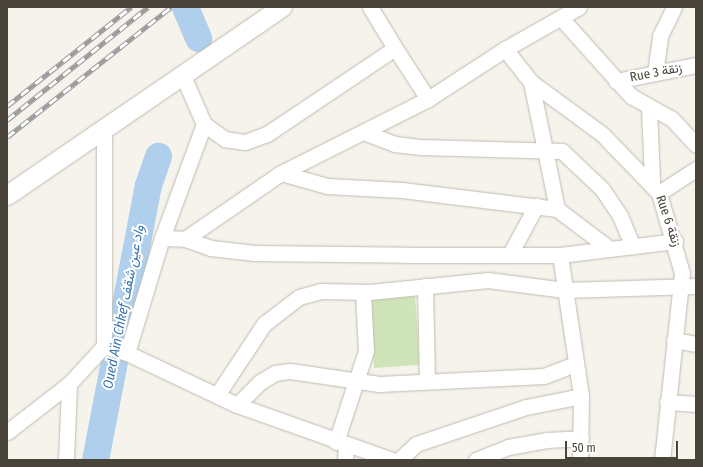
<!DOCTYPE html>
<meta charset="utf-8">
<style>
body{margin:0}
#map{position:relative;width:703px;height:467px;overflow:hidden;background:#f5f3ec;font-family:"Fira Sans Condensed",Vazirmatn,sans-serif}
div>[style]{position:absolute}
.green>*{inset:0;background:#cfe5b9;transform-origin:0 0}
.river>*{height:27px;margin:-13.5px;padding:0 13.5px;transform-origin:13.5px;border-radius:13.5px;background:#afcfec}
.roads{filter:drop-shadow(0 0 1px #c0bbaf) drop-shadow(0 0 1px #c0bbaf)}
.minor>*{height:15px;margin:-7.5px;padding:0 7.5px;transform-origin:7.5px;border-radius:7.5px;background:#fff}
.tertiary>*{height:19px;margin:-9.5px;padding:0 9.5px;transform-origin:9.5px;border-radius:9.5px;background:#fff}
.rail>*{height:4.5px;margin-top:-2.25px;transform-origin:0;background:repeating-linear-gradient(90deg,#fff 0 9px,#9a9a9a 0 18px);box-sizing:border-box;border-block:1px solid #9a9a9a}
span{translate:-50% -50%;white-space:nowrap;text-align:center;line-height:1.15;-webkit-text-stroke:4px #fff;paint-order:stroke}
.street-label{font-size:13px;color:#49443a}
.water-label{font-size:14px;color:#3a76ae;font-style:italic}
.frame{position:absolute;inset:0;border:8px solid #49443a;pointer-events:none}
.scale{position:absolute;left:565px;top:441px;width:113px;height:18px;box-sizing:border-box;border:2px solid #49443a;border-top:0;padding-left:5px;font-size:12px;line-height:14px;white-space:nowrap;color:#49443a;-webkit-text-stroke:3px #fff;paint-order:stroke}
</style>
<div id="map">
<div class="green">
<div style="left:415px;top:294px;width:71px;height:46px;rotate:86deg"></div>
</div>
<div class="river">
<div style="left:185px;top:7px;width:34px;rotate:67deg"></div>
<div style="left:95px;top:460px;width:280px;rotate:-79.1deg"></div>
<div style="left:148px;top:185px;width:31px;rotate:-71deg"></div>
</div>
<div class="roads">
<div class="minor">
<div style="left:561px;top:18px;width:105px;rotate:48.1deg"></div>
<div style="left:631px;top:96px;width:47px;rotate:29.3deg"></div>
<div style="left:672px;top:119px;width:35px;rotate:47deg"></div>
<div style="left:395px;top:48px;width:61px;rotate:57.1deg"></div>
<div style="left:505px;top:49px;width:42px;rotate:51.8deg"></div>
<div style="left:531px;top:82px;width:88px;rotate:36.2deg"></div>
<div style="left:602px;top:134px;width:82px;rotate:46deg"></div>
<div style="left:659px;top:193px;width:83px;rotate:74deg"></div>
<div style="left:682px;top:273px;width:188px;rotate:96.1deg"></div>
<div style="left:655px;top:73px;width:37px;rotate:-82deg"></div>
<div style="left:660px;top:36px;width:32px;rotate:-64deg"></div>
<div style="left:183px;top:76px;width:52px;rotate:66.4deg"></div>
<div style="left:204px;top:124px;width:26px;rotate:36deg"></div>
<div style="left:225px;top:139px;width:20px;rotate:9deg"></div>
<div style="left:245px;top:142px;width:23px;rotate:-20deg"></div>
<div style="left:267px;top:134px;width:154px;rotate:-33.9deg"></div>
<div style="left:395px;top:48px;width:48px;rotate:-121.4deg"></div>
<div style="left:616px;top:81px;width:82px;rotate:-11.3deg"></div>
<div style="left:531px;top:82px;width:130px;rotate:78.4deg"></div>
<div style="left:649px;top:108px;width:73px;rotate:87.6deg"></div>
<div style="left:366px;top:133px;width:31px;rotate:21deg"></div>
<div style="left:395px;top:144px;width:26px;rotate:7deg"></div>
<div style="left:421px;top:147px;width:141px;rotate:1.6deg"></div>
<div style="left:562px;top:151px;width:55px;rotate:43.5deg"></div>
<div style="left:602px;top:189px;width:32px;rotate:56deg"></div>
<div style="left:620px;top:216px;width:33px;rotate:67deg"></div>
<div style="left:281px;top:173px;width:48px;rotate:15.8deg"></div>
<div style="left:327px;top:186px;width:75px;rotate:3.1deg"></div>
<div style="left:402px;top:190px;width:156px;rotate:7deg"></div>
<div style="left:557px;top:209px;width:61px;rotate:37.1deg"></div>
<div style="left:659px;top:193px;width:44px;rotate:-33deg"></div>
<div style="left:162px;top:238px;width:23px;rotate:2deg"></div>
<div style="left:185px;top:239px;width:28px;rotate:19deg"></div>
<div style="left:211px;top:248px;width:44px;rotate:6.5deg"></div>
<div style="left:255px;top:253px;width:153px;rotate:0.7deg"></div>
<div style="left:408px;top:255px;width:152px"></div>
<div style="left:560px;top:255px;width:116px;rotate:-6.9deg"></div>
<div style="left:185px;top:239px;width:116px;rotate:-34.5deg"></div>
<div style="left:281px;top:173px;width:165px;rotate:-26.7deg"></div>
<div style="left:428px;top:99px;width:92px;rotate:-33deg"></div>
<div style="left:505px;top:49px;width:85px;rotate:-29.6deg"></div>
<div style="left:510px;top:254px;width:55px;rotate:-61.6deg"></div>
<div style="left:560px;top:255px;width:143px;rotate:81.5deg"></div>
<div style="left:581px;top:396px;width:64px;rotate:90.9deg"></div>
<div style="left:425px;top:286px;width:93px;rotate:88.8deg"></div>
<div style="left:674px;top:340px;width:22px;rotate:10deg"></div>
<div style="left:104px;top:346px;width:24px;rotate:17deg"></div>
<div style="left:127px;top:353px;width:122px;rotate:25.3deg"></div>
<div style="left:237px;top:405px;width:164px;rotate:19.5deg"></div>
<div style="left:127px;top:353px;width:120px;rotate:-73.1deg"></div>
<div style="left:162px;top:238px;width:121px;rotate:-69.8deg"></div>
<div style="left:217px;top:395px;width:85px;rotate:-56.5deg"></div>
<div style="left:264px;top:324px;width:44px;rotate:-37.6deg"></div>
<div style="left:299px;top:297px;width:23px;rotate:-15deg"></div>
<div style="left:321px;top:291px;width:49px;rotate:1.2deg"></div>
<div style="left:370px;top:292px;width:119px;rotate:-5.8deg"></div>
<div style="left:488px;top:280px;width:77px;rotate:7.5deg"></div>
<div style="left:564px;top:290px;width:132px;rotate:-1.7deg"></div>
<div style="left:667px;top:402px;width:29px;rotate:4deg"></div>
<div style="left:237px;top:405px;width:33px;rotate:-45deg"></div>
<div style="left:260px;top:382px;width:17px;rotate:-31deg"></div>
<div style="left:275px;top:373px;width:15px;rotate:-8deg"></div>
<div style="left:290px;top:371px;width:90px;rotate:8.3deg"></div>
<div style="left:379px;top:384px;width:165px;rotate:-2.8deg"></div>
<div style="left:544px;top:376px;width:34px;rotate:-21deg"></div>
<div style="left:7px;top:432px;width:78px;rotate:-37.7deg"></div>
<div style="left:69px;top:384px;width:52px;rotate:-47.4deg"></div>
<div style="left:104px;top:346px;width:216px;rotate:-90deg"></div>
<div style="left:336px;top:442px;width:96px;rotate:-71.8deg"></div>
<div style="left:366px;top:351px;width:59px;rotate:-92.9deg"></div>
<div style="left:66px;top:460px;width:76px;rotate:-87.7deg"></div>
<div style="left:345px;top:460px;width:15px;rotate:-86deg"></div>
<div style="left:399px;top:460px;width:23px;rotate:-43deg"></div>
<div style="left:416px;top:444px;width:116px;rotate:-18.6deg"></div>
<div style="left:526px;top:407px;width:56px;rotate:-11.3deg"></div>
<div style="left:476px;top:460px;width:35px;rotate:-22deg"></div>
<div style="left:508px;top:447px;width:39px;rotate:-10deg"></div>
<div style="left:546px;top:440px;width:35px;rotate:-3deg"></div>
</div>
<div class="tertiary">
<div style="left:7px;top:195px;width:333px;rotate:-34.4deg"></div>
</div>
</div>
<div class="rail">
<div style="left:7px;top:106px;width:159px;rotate:-38.6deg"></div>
<div style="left:7px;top:120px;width:181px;rotate:-38.7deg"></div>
<div style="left:7px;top:137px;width:209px;rotate:-38.4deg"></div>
</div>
<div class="street-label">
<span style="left:656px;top:73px;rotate:-11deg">Rue 3 زنقة</span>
<span style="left:668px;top:221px;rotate:71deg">Rue 6 زنقة</span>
</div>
<div class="water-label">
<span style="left:124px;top:307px;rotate:-79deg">Oued Aïn Chkef واد عين شقف</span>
</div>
<div class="frame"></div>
<div class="scale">50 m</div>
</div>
